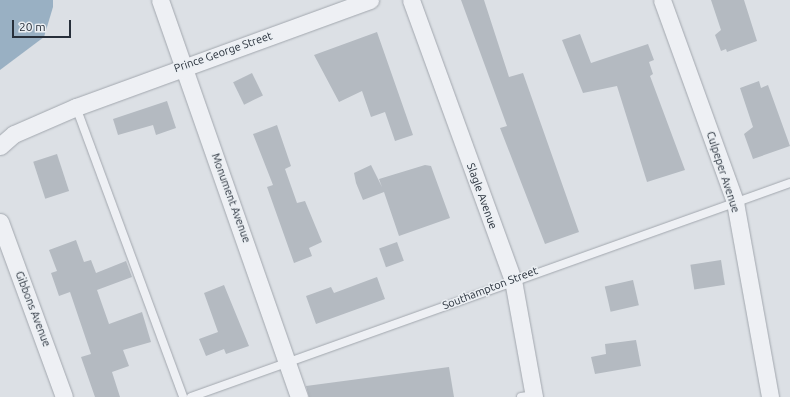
<!DOCTYPE html>
<style>
body{margin:0}
#map{position:relative;width:790px;height:397px;overflow:hidden;background:#dce0e5;font-family:Ubuntu,sans-serif}
div>[style]{position:absolute}
.water>*{inset:0;background:#99b0c3}
.building>*{inset:0;background:#b4bac1;transform-origin:0 0}
.roads{filter:drop-shadow(0 0 1px #a2a7ae) drop-shadow(0 0 1px #a2a7ae)}
.service>*{height:8px;margin:-4px;padding:0 4px;transform-origin:4px;border-radius:4px;background:#eef0f4}
.minor>*{height:17px;margin:-8.5px;padding:0 8.5px;transform-origin:8.5px;border-radius:8.5px;background:#eef0f4}
span{translate:-50% -50%;white-space:nowrap;text-align:center;line-height:1.15;-webkit-text-stroke:3px #ebeff3;paint-order:stroke}
.street-label{font-size:11px;color:#272f3a}
.scale{position:absolute;left:12px;top:20px;width:59px;height:18px;box-sizing:border-box;border:2px solid #272f3a;border-top:0;padding-left:5px;font-size:12px;line-height:14px;white-space:nowrap;color:#272f3a;-webkit-text-stroke:3px #ebeff3;paint-order:stroke}
</style>
<div id="map">
<div class="water">
<div style="clip-path:polygon(0 0,53px 0,53px 7px,44px 37px,0 70px)"></div>
</div>
<div class="building">
<div style="clip-path:polygon(461px 0,484px 0,509px 77px,523px 73px,579px 232px,545px 244px,500px 128px,507px 126px)"></div>
<div style="clip-path:polygon(711px 0,744px 0,757px 41px,727px 52px,726px 49px,721px 51px,715px 35px,721px 30px)"></div>
<div style="clip-path:polygon(377px 32px,413px 135px,395px 141px,385px 112px,371px 117px,362px 91px,339px 102px,314px 55px)"></div>
<div style="clip-path:polygon(580px 34px,591px 63px,648px 44px,654px 60px,649px 62px,653px 74px,650px 76px,685px 170px,647px 182px,617px 86px,583px 93px,562px 40px)"></div>
<div style="left:252px;top:73px;width:25px;height:21px;rotate:64deg"></div>
<div style="clip-path:polygon(759px 81px,761px 88px,768px 85px,790px 146px,753px 159px,744px 134px,753px 127px,740px 88px)"></div>
<div style="clip-path:polygon(167px 101px,176px 128px,156px 135px,153px 125px,118px 135px,113px 119px)"></div>
<div style="clip-path:polygon(277px 125px,291px 166px,285px 169px,297px 203px,305px 201px,322px 242px,309px 248px,312px 256px,294px 263px,267px 187px,273px 185px,253px 134px)"></div>
<div style="left:57px;top:154px;width:39px;height:25px;rotate:72deg"></div>
<div style="clip-path:polygon(371px 165px,382px 187px,379px 179px,425px 165px,431px 166px,450px 218px,399px 236px,384px 192px,363px 200px,356px 183px,354px 173px)"></div>
<div style="clip-path:polygon(76px 240px,84px 262px,91px 260px,96px 273px,126px 261px,132px 277px,97px 290px,109px 324px,142px 312px,151px 342px,123px 350px,129px 366px,112px 372px,120px 397px,95px 397px,81px 357px,91px 354px,70px 292px,59px 296px,51px 273px,57px 271px,49px 250px)"></div>
<div style="left:397px;top:242px;width:20px;height:19px;rotate:70deg"></div>
<div style="left:721px;top:260px;width:25px;height:31px;rotate:81deg"></div>
<div style="clip-path:polygon(377px 277px,385px 299px,316px 324px,306px 296px,331px 287px,334px 293px)"></div>
<div style="left:633px;top:280px;width:26px;height:29px;rotate:77deg"></div>
<div style="clip-path:polygon(224px 285px,249px 346px,226px 354px,224px 349px,206px 356px,199px 339px,218px 332px,204px 293px)"></div>
<div style="clip-path:polygon(636px 340px,641px 366px,595px 374px,591px 357px,606px 354px,605px 344px)"></div>
<div style="clip-path:polygon(449px 367px,454px 397px,309px 397px,306px 386px)"></div>
</div>
<div class="roads">
<div class="service">
<div style="left:76px;top:107px;width:309px;rotate:69.7deg"></div>
<div style="left:191px;top:397px;width:636px;rotate:-19.66deg"></div>
<div style="left:521px;top:397px;width:12px;rotate:-9deg"></div>
</div>
<div class="minor">
<div style="left:160px;top:0;width:421px;rotate:70.7deg"></div>
<div style="left:411px;top:0;width:298px;rotate:70deg"></div>
<div style="left:513px;top:280px;width:119px;rotate:79.8deg"></div>
<div style="left:662px;top:0;width:215px;rotate:70.1deg"></div>
<div style="left:735px;top:202px;width:198px;rotate:79.8deg"></div>
<div style="left:0;top:146px;width:18px;rotate:-41deg"></div>
<div style="left:14px;top:134px;width:68px;rotate:-23.5deg"></div>
<div style="left:76px;top:107px;width:313px;rotate:-20deg"></div>
<div style="left:0;top:222px;width:186px;rotate:69.9deg"></div>
</div>
</div>
<div class="street-label">
<span style="left:223px;top:52px;rotate:-19deg">Prince George Street</span>
<span style="left:723px;top:172px;rotate:72deg">Culpeper Avenue</span>
<span style="left:482px;top:196px;rotate:70deg">Slagle Avenue</span>
<span style="left:231px;top:198px;rotate:70deg">Monument Avenue</span>
<span style="left:490px;top:288px;rotate:-21deg">Southampton Street</span>
<span style="left:33px;top:309px;rotate:69deg">Gibbons Avenue</span>
</div>
<div class="scale">20 m</div>
</div>
